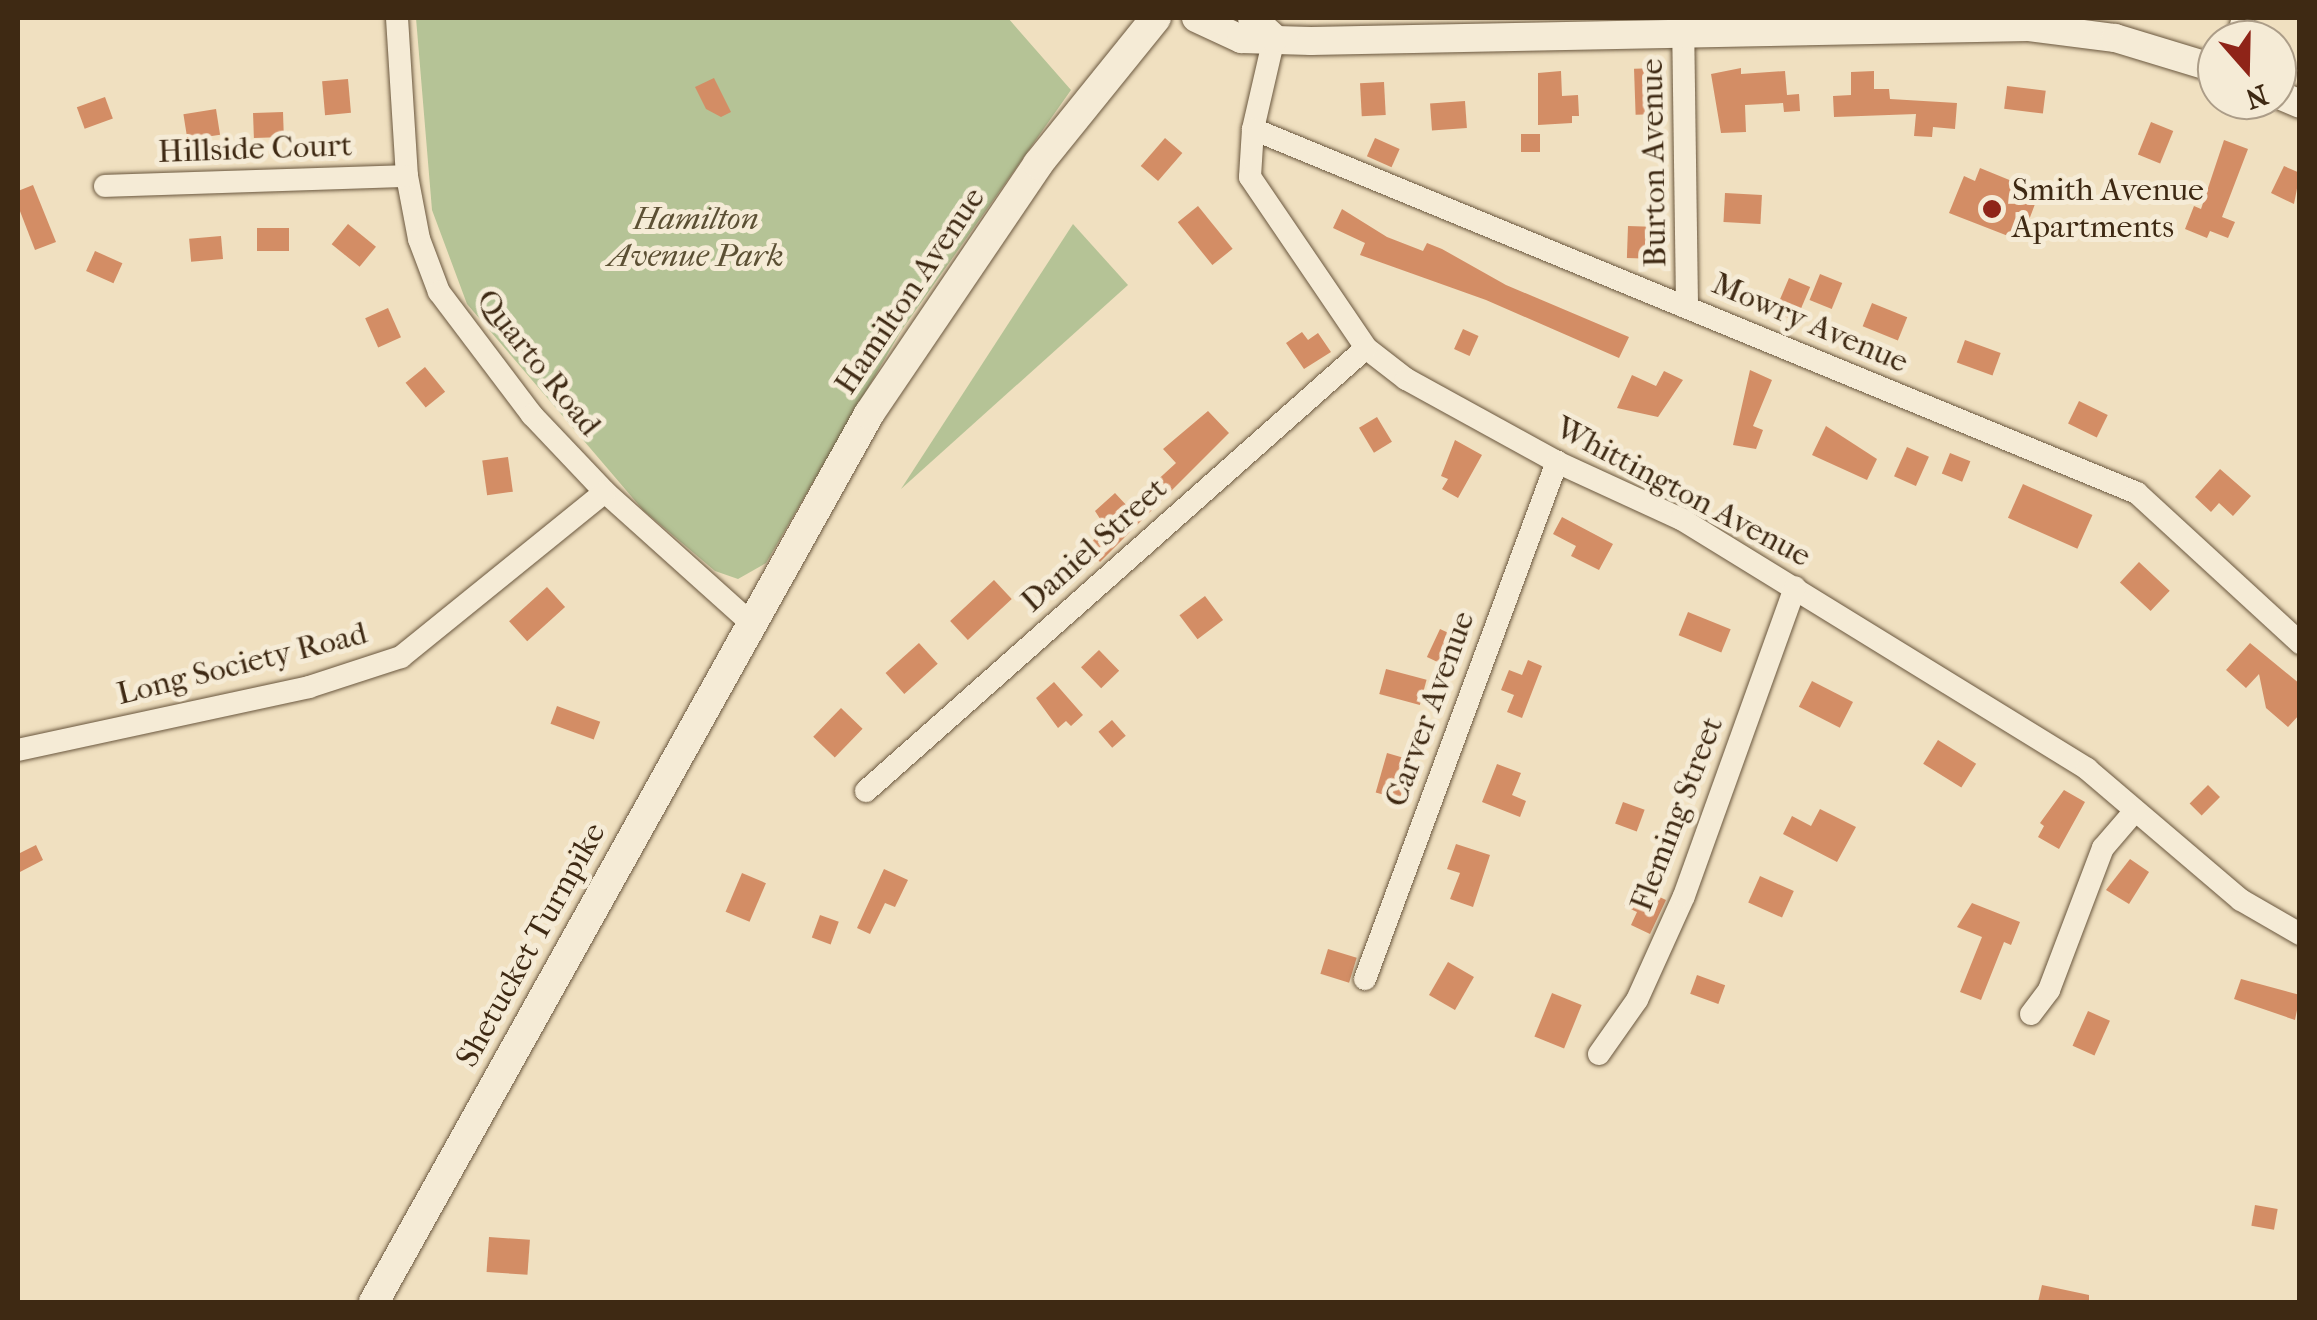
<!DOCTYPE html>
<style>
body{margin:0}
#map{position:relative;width:2317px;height:1320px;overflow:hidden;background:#f0e0c0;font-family:"IM FELL French Canon",serif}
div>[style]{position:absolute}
.green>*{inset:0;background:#b5c396}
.building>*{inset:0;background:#d38d65;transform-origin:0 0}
.roads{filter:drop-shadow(0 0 2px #6a573e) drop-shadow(0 0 2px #6a573e)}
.minor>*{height:22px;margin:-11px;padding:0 11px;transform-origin:11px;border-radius:11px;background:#f5ebd6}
.tertiary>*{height:28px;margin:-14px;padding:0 14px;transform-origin:14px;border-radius:14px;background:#f5ebd6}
.secondary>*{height:30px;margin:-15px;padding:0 15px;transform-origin:15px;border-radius:15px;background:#f5ebd6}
.dots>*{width:28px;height:28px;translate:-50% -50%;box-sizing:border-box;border:5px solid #f5ebd6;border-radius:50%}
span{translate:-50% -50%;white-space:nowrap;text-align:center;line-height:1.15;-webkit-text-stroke:10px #f5ebd6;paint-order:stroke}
.street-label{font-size:32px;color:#3e2913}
.poi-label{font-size:32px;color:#3e2913}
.left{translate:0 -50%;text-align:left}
.park-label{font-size:32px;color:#5c5034;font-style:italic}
.frame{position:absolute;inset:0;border:20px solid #3e2913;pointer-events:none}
.north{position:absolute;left:2197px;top:20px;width:100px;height:100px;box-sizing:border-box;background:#f5ebd6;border:2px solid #ac9d88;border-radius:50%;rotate:160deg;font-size:28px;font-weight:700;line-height:40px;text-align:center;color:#3e2913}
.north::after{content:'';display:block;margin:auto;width:35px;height:45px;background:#8f2418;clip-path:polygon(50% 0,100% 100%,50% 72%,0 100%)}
</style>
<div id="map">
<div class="green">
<div style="clip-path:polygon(416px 18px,1008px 18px,1071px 90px,901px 331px,766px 563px,738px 579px,715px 571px,643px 510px,467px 304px,432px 210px)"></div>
<div style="clip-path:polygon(1073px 224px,1128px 285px,901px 489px)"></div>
</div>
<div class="building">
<div style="left:1659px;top:68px;width:46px;height:25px;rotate:88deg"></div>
<div style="clip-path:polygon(1741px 68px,1741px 74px,1785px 71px,1787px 95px,1799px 94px,1800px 111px,1784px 112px,1783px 103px,1745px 105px,1746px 132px,1721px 133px,1711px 74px)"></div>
<div style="clip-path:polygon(1561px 71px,1562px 96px,1578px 95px,1579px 116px,1572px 116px,1572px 123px,1538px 125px,1538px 73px)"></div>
<div style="clip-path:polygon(1874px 71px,1874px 89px,1889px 89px,1890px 99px,1957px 103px,1955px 129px,1933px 127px,1932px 137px,1914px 136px,1916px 114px,1834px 117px,1833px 96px,1851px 95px,1851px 72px)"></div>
<div style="clip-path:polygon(714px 78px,731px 112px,721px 117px,706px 109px,695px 87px)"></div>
<div style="left:348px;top:79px;width:34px;height:26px;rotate:85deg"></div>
<div style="left:1384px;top:82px;width:33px;height:24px;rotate:87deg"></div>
<div style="left:2007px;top:86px;width:39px;height:23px;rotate:7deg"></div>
<div style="left:105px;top:97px;width:23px;height:30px;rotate:70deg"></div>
<div style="left:1465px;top:101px;width:27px;height:35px;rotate:86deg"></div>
<div style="left:216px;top:109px;width:26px;height:33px;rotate:81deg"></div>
<div style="left:283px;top:112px;width:25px;height:30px;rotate:88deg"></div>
<div style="left:2151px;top:122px;width:24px;height:35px;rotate:22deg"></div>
<div style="left:1521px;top:134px;width:19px;height:18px"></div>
<div style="left:1165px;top:138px;width:23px;height:37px;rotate:41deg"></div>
<div style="left:1375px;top:138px;width:27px;height:20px;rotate:24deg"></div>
<div style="clip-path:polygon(2224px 140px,2248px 149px,2222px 217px,2235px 222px,2228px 238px,2210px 231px,2207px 238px,2185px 229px,2194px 206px,2201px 209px)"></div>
<div style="clip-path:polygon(2284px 166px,2300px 173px,2294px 204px,2271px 193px)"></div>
<div style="clip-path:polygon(1980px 168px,2029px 188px,2024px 200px,2035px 204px,2021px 241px,1949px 213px,1964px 176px,1975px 181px)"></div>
<div style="clip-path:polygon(33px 185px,56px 242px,35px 250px,18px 206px,18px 191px)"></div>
<div style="left:1725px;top:193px;width:37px;height:29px;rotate:3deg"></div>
<div style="left:1198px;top:206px;width:55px;height:26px;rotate:51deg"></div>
<div style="clip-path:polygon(1342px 209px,1387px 237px,1423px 251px,1427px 243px,1442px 249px,1506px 285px,1629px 337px,1619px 358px,1486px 300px,1360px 255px,1365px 243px,1333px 228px)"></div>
<div style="left:348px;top:224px;width:36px;height:26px;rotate:39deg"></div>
<div style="left:1628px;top:226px;width:30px;height:32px;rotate:2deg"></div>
<div style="left:289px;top:228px;width:23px;height:32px;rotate:90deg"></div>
<div style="left:221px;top:236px;width:23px;height:32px;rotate:85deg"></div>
<div style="left:95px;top:251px;width:30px;height:22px;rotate:24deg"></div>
<div style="left:1820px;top:274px;width:24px;height:28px;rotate:22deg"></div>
<div style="left:1789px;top:278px;width:23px;height:37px;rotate:23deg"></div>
<div style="left:1872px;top:303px;width:38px;height:25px;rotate:22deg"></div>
<div style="left:388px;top:308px;width:32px;height:25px;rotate:66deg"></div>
<div style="left:1463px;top:329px;width:17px;height:22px;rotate:24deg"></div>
<div style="clip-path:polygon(1302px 332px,1308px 340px,1318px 333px,1331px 352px,1304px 369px,1286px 343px)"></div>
<div style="left:1965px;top:340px;width:38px;height:24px;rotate:20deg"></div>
<div style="left:425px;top:367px;width:32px;height:25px;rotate:51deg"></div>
<div style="clip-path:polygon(1750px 370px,1772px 380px,1753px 426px,1763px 430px,1756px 449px,1733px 445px)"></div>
<div style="clip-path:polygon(1664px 371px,1683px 380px,1658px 417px,1617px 408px,1632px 375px,1656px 386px)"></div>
<div style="left:2079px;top:401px;width:32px;height:25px;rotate:26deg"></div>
<div style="clip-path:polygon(1208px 411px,1229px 433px,1100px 562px,1086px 547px,1106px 528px,1095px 511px,1115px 493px,1128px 507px,1176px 463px,1163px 449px)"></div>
<div style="left:1377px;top:417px;width:29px;height:21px;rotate:59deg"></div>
<div style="clip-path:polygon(1826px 426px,1877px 459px,1867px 480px,1812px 455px)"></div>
<div style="clip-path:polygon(1455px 440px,1482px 455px,1458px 498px,1442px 489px,1448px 479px,1441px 476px)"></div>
<div style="left:1907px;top:447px;width:24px;height:32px;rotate:24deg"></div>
<div style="left:1950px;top:453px;width:22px;height:22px;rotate:22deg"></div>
<div style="left:508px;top:457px;width:35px;height:26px;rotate:82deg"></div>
<div style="clip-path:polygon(2220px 469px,2251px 496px,2233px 516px,2219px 503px,2211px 512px,2195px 497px)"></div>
<div style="left:2023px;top:484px;width:76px;height:37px;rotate:24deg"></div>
<div style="clip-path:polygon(1562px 517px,1613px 544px,1599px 570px,1571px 556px,1576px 546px,1553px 534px)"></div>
<div style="left:2139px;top:562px;width:42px;height:28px;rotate:43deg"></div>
<div style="left:994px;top:580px;width:26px;height:60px;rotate:47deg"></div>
<div style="left:547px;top:587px;width:27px;height:51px;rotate:48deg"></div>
<div style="left:1205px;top:596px;width:30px;height:32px;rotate:53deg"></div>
<div style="left:1688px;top:612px;width:46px;height:25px;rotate:22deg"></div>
<div style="left:1440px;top:629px;width:26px;height:31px;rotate:25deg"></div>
<div style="left:919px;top:643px;width:28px;height:45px;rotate:48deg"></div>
<div style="clip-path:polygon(2250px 643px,2300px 684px,2300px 714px,2288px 727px,2266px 708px,2259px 674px,2246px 688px,2226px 670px)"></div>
<div style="left:1099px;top:650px;width:29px;height:25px;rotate:46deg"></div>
<div style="clip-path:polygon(1528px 660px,1542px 666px,1522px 718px,1507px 712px,1514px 695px,1501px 690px,1509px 670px,1522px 675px)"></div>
<div style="left:1386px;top:669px;width:42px;height:26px;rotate:15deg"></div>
<div style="left:1812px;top:681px;width:46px;height:29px;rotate:27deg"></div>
<div style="clip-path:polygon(1054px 682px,1083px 715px,1071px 726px,1066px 721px,1058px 728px,1036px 698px)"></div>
<div style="left:557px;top:706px;width:46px;height:19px;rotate:20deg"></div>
<div style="left:841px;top:708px;width:30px;height:40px;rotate:44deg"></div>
<div style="left:1112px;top:720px;width:21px;height:18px;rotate:49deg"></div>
<div style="left:1938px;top:740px;width:45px;height:28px;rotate:32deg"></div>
<div style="left:1387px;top:753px;width:25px;height:41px;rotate:16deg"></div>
<div style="clip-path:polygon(1497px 764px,1521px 773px,1512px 795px,1526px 801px,1520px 817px,1482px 802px)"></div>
<div style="left:2208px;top:785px;width:17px;height:26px;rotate:45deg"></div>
<div style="clip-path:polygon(2064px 790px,2085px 802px,2059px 849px,2038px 837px,2044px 826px,2040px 823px)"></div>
<div style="left:1623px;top:802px;width:23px;height:23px;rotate:20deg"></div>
<div style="clip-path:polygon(1820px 809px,1856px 827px,1837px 862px,1783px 834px,1792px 816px,1811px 826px)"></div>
<div style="clip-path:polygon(1456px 844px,1490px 855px,1473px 907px,1450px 899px,1460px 873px,1447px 869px)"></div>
<div style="clip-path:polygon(36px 845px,43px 860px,18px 873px,18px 854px)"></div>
<div style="clip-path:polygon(2130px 859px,2149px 872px,2129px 904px,2106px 890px)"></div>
<div style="clip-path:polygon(884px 869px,908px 880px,895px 907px,885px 903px,870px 934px,857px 928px)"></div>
<div style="left:742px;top:873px;width:26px;height:42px;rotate:23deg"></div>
<div style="left:1760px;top:876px;width:37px;height:29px;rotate:24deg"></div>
<div style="clip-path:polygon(1634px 885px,1666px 900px,1650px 934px,1631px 925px,1637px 912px,1624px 906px)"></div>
<div style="clip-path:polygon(1972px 903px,2020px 922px,2011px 945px,2004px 942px,1981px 1000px,1960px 992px,1982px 937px,1957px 927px)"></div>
<div style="left:820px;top:915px;width:20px;height:24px;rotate:20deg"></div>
<div style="left:1328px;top:949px;width:30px;height:26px;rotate:17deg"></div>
<div style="left:1448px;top:962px;width:30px;height:38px;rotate:30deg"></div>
<div style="left:1697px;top:975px;width:30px;height:20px;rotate:20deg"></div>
<div style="clip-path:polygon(2241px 979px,2300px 995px,2295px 1020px,2234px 999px)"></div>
<div style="left:1552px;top:993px;width:32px;height:47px;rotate:22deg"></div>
<div style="left:2088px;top:1011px;width:24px;height:38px;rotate:24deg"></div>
<div style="left:2255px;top:1205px;width:23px;height:21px;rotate:10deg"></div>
<div style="left:489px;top:1237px;width:41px;height:35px;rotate:4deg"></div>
<div style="clip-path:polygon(2042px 1285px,2089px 1295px,2089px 1302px,2038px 1302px)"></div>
</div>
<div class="roads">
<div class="minor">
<div style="left:397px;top:18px;width:158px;rotate:86.4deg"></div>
<div style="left:407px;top:176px;width:64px;rotate:79.2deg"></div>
<div style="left:419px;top:239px;width:57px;rotate:69.3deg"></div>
<div style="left:439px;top:292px;width:154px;rotate:52.9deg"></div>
<div style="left:532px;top:415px;width:106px;rotate:46.5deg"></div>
<div style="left:605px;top:492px;width:195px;rotate:41.9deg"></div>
<div style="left:1683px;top:18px;width:289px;rotate:89.2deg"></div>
<div style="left:1274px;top:38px;width:93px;rotate:103deg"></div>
<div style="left:1253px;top:129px;width:48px;rotate:93.6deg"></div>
<div style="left:1250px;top:177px;width:207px;rotate:55.8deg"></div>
<div style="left:1366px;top:348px;width:51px;rotate:37.8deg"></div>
<div style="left:1406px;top:379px;width:172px;rotate:28.8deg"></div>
<div style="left:1557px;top:462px;width:136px;rotate:24.7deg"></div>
<div style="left:1681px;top:519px;width:477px;rotate:31.6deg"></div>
<div style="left:2087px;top:769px;width:202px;rotate:40.4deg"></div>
<div style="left:2241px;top:900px;width:68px;rotate:30deg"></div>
<div style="left:2237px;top:40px;width:23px;rotate:-75deg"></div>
<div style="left:1253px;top:129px;width:956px;rotate:22.38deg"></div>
<div style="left:2137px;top:493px;width:222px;rotate:42.6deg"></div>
<div style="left:105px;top:186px;width:302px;rotate:-1.9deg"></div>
<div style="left:18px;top:750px;width:298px;rotate:-12.2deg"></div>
<div style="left:309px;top:687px;width:97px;rotate:-18.1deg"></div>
<div style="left:401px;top:657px;width:262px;rotate:-39deg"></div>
<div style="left:866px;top:791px;width:668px;rotate:-41.54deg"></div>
<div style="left:1365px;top:979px;width:552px;rotate:-69.63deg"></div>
<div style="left:2031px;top:1014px;width:30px;rotate:-53deg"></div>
<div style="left:2049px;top:990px;width:152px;rotate:-69.2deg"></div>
<div style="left:2103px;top:848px;width:48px;rotate:-49.3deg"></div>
<div style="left:1599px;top:1054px;width:66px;rotate:-54.9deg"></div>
<div style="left:1637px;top:1000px;width:114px;rotate:-65.7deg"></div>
<div style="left:1684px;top:896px;width:328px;rotate:-70.2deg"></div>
</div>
<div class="tertiary">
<div style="left:1196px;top:18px;width:50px;rotate:25deg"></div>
<div style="left:1241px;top:39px;width:70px;rotate:1.6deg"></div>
<div style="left:1311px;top:41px;width:718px;rotate:-1.12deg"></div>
<div style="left:2029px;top:27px;width:87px;rotate:7.3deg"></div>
<div style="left:2115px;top:38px;width:107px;rotate:16.9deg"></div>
<div style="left:1252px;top:18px;width:30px;rotate:42deg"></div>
<div style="left:2277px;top:94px;width:25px;rotate:23deg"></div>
</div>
<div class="secondary">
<div style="left:374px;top:1302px;width:1017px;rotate:-60.86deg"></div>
<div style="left:869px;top:414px;width:302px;rotate:-55.9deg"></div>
<div style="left:1038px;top:164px;width:188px;rotate:-51.1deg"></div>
</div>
</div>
<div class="dots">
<div style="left:1992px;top:209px;background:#8f2418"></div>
</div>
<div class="street-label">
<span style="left:255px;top:149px;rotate:-2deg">Hillside Court</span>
<span style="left:1654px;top:163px;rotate:-91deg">Burton Avenue</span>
<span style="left:910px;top:291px;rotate:-56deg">Hamilton Avenue</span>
<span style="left:1810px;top:323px;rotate:23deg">Mowry Avenue</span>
<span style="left:538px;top:363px;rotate:51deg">Quarto Road</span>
<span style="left:1683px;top:492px;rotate:28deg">Whittington Avenue</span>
<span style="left:1094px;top:545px;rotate:-42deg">Daniel Street</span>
<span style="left:242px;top:664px;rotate:-14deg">Long Society Road</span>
<span style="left:1430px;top:709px;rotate:-70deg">Carver Avenue</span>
<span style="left:1677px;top:814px;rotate:-69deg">Fleming Street</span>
<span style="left:531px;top:945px;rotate:-61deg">Shetucket Turnpike</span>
</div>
<div class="poi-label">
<span class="left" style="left:2012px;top:209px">Smith Avenue<br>Apartments</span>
</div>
<div class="park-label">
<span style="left:696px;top:238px">Hamilton<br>Avenue Park</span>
</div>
<div class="frame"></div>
<div class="north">N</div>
</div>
